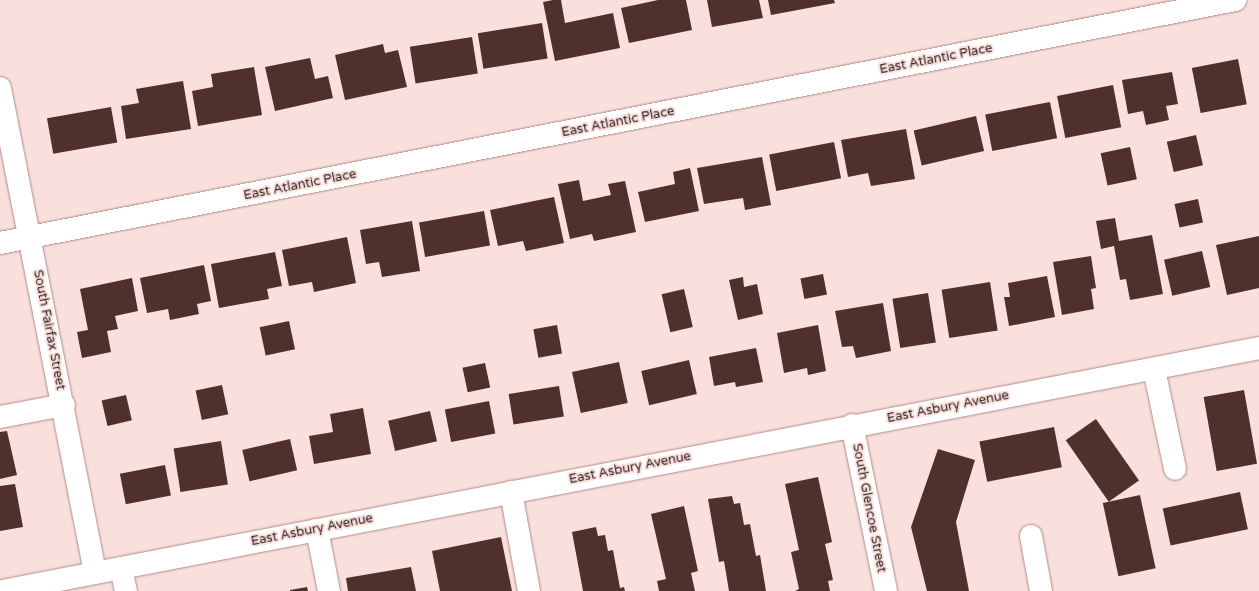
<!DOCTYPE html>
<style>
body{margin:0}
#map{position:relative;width:1259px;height:591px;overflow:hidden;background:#fae0dd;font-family:"Varela Round",sans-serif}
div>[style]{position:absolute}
.building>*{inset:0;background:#50302d;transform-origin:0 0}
.roads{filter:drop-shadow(0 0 1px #b18b87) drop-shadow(0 0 1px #b18b87)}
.minor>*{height:22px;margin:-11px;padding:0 11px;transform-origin:11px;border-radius:11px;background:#fff}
span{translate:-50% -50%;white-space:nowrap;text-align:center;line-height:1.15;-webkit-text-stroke:4px #fae0dd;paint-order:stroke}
.street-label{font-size:13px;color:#332322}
</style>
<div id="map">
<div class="building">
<div style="clip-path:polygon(553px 0,561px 0,565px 23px,613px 13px,620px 48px,555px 61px,543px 2px)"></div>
<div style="clip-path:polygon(658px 0,686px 0,692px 30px,629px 43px,621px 8px)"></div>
<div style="clip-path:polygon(707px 0,759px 0,763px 18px,712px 27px)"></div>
<div style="clip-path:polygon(768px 0,834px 0,835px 3px,771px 15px)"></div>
<div style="left:542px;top:23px;width:36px;height:65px;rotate:81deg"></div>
<div style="left:472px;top:37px;width:37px;height:63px;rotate:81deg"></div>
<div style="clip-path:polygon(383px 44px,385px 53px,398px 50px,407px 87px,345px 100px,335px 55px)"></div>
<div style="clip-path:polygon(310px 58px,315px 79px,328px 76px,333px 98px,275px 111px,265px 67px)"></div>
<div style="left:1238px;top:59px;width:46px;height:47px;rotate:79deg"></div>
<div style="clip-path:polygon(254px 67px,262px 115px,198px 126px,192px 91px,213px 87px,211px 74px)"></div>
<div style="clip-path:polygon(1172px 72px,1178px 104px,1166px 106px,1169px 120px,1146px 125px,1143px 111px,1128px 114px,1122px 80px)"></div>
<div style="clip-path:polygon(183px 81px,191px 129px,126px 139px,121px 106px,139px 103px,136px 89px)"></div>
<div style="left:1113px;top:85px;width:43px;height:57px;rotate:79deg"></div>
<div style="left:1050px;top:102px;width:37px;height:66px;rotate:79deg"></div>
<div style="left:111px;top:107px;width:36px;height:65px;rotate:80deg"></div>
<div style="left:976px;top:116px;width:36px;height:64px;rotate:77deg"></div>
<div style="clip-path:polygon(906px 129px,915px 179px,871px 186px,868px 173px,848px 177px,841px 140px)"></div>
<div style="left:1196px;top:135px;width:31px;height:30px;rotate:77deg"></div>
<div style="left:834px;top:142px;width:37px;height:66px;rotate:79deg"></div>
<div style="left:1130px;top:147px;width:33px;height:30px;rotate:78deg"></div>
<div style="clip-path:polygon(762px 157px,771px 205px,745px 210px,743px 198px,704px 204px,697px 168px)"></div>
<div style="clip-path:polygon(690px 168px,699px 211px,645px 222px,638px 192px,675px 184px,673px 172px)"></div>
<div style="clip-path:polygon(579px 180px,583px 201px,611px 195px,608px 184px,625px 181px,636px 232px,594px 241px,592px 234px,570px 239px,558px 184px)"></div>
<div style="clip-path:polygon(554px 197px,564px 243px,526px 251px,523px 241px,498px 246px,490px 210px)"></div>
<div style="left:1198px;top:199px;width:24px;height:24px;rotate:78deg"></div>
<div style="left:484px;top:211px;width:35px;height:66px;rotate:80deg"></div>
<div style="clip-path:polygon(1115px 218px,1119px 241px,1152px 235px,1163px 294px,1130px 300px,1126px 279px,1120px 280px,1114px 246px,1101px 249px,1096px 221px)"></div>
<div style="clip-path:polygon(412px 221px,420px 271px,382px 277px,379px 262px,366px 264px,360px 230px)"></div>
<div style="clip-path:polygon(1259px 236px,1259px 288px,1227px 295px,1216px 245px)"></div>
<div style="clip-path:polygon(347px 237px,356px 283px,314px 292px,312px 282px,289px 286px,282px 250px)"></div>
<div style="left:1202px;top:251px;width:37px;height:39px;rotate:77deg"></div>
<div style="clip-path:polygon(275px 252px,282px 286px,267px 289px,269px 299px,219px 308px,211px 264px)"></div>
<div style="clip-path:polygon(1091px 256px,1096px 288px,1091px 289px,1094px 309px,1062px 315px,1053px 262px)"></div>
<div style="clip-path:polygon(204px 265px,211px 301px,197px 304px,199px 314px,170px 320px,168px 309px,147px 313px,140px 278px)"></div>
<div style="left:823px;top:274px;width:21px;height:23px;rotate:79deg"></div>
<div style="clip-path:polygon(1047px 276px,1055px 317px,1009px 326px,1004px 297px,1010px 297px,1008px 283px)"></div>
<div style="clip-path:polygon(743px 277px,744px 287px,757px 284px,763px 314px,738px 320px,729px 280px)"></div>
<div style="clip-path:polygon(132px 278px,138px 311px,115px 316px,118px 329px,107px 331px,111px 352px,82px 358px,77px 332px,88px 330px,80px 289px)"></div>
<div style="left:990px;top:282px;width:49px;height:49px;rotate:81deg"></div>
<div style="left:684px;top:289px;width:39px;height:23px;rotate:77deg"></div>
<div style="left:928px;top:293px;width:50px;height:36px;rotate:81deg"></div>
<div style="clip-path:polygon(883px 303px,891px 351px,856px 358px,853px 346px,842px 347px,835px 311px)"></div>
<div style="left:289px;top:321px;width:29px;height:30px;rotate:78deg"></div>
<div style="left:557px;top:325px;width:29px;height:24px;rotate:80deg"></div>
<div style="clip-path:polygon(818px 325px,826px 371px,808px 375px,807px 368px,784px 373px,777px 333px)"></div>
<div style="clip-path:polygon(756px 348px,763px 382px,736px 387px,735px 382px,714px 386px,709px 357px)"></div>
<div style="left:689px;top:360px;width:35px;height:49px;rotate:77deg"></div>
<div style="left:619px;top:362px;width:42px;height:48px;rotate:78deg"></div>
<div style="left:485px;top:363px;width:25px;height:23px;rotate:78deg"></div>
<div style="left:222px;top:385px;width:30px;height:27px;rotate:78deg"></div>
<div style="left:559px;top:386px;width:31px;height:51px;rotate:81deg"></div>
<div style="left:1244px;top:390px;width:75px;height:41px;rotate:80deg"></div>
<div style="left:126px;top:395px;width:26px;height:25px;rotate:77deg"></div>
<div style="left:489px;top:401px;width:33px;height:45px;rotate:79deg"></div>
<div style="clip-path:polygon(363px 408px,371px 454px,314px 464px,309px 436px,333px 432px,330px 414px)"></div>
<div style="left:430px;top:411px;width:31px;height:43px;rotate:77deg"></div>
<div style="left:1096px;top:419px;width:75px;height:37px;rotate:55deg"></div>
<div style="left:1054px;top:427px;width:41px;height:76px;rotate:79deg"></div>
<div style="clip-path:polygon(7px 431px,17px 475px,0 479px,0 432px)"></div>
<div style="left:290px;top:439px;width:32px;height:49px;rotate:77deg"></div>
<div style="left:221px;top:441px;width:44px;height:48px;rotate:81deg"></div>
<div style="clip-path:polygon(938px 449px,975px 460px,956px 522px,969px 591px,927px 591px,911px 527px)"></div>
<div style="left:165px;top:465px;width:31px;height:46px;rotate:79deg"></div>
<div style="clip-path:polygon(818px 477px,832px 542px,825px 544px,833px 580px,828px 581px,830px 591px,795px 591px,799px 589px,791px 552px,799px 550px,785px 484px)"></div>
<div style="clip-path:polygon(15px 484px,23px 527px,0 531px,0 486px)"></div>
<div style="left:1240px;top:492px;width:38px;height:79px;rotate:78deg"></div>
<div style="left:1140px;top:495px;width:75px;height:38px;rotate:78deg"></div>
<div style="clip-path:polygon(732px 496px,734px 504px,740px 503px,744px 525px,750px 524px,756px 556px,760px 555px,766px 591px,729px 591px,724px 561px,719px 562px,708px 499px)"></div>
<div style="clip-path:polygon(684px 506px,698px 571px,691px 573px,695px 591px,659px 591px,657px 581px,666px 579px,651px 514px)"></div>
<div style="clip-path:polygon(596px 527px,598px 536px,605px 535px,608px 551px,613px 550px,620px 588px,624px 587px,625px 591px,583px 591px,572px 532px)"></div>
<div style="clip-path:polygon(501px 537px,512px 591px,440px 591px,432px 551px)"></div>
<div style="clip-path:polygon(411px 567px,416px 591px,348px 591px,346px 578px)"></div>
<div style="clip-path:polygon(307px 587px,308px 591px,290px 591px,290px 590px)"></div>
</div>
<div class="roads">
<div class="minor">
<div style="left:0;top:88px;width:494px;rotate:78.9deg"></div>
<div style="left:0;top:243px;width:1259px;rotate:-11.13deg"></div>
<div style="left:1154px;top:369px;width:102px;rotate:78.1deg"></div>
<div style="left:0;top:417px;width:65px;rotate:-10.6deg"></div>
<div style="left:852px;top:425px;width:169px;rotate:78.4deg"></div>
<div style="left:511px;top:492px;width:101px;rotate:79.7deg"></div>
<div style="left:317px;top:530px;width:62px;rotate:78.9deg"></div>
<div style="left:1031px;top:536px;width:56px;rotate:79.7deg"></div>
<div style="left:121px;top:568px;width:24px;rotate:78deg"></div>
<div style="left:2px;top:591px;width:1280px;rotate:-10.94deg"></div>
</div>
</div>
<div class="street-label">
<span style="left:936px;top:59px;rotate:-11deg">East Atlantic Place</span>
<span style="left:618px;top:122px;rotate:-11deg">East Atlantic Place</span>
<span style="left:300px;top:185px;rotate:-11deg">East Atlantic Place</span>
<span style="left:49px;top:330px;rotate:79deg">South Fairfax Street</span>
<span style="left:948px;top:407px;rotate:-11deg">East Asbury Avenue</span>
<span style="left:630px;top:468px;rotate:-11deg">East Asbury Avenue</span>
<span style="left:869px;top:508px;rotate:79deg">South Glencoe Street</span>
<span style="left:312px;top:530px;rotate:-11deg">East Asbury Avenue</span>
</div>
</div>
